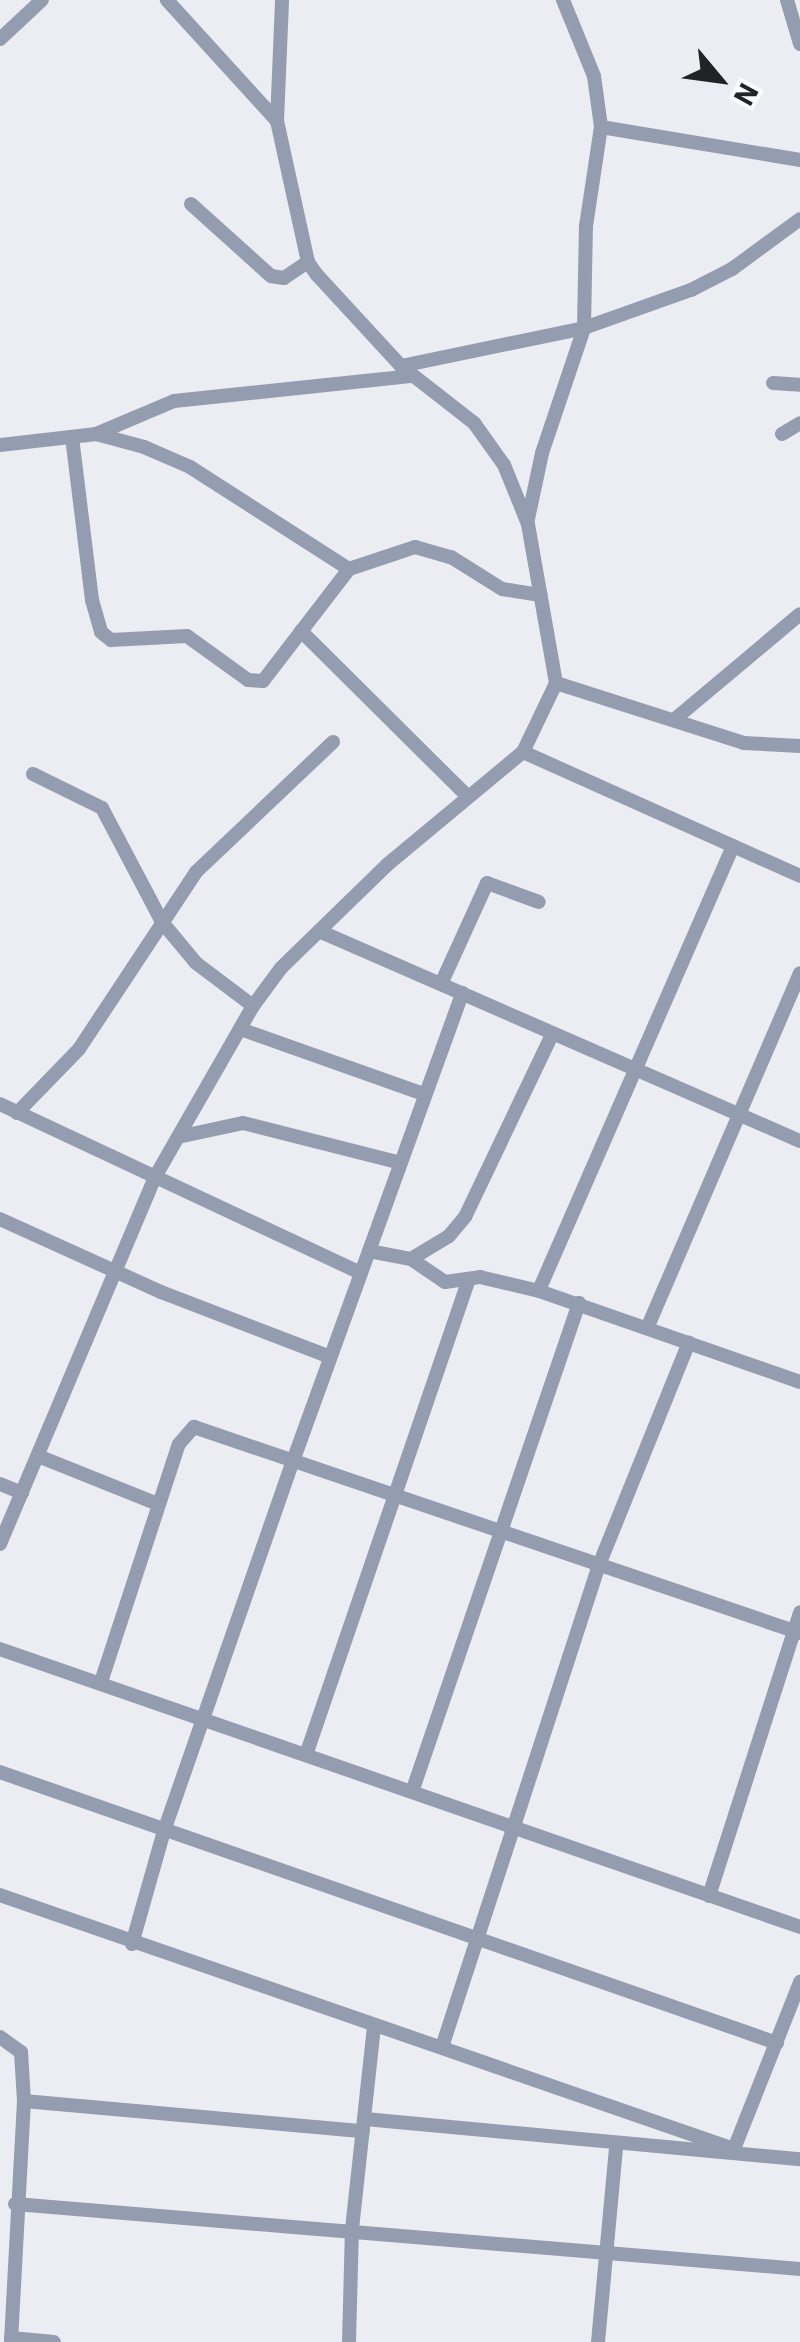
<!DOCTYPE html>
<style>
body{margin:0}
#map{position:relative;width:800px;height:2342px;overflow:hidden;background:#ebedf3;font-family:"IBM Plex Sans",sans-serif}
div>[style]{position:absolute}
.minor>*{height:14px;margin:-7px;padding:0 7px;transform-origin:7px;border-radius:7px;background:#949db0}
span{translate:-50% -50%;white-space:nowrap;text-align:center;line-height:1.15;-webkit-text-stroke:10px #f9fbff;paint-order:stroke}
.north{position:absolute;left:670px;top:30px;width:100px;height:100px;-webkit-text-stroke:8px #f9fbff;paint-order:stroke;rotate:119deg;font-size:28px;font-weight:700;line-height:40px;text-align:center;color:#222325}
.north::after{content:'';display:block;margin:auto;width:35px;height:45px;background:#222325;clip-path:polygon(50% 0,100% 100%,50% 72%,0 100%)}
</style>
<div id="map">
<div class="minor">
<div style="left:787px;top:0;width:46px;rotate:73.5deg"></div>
<div style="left:0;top:39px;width:57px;rotate:-42.9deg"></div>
<div style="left:277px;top:121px;width:121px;rotate:-87.6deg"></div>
<div style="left:601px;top:127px;width:202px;rotate:9.4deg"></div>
<div style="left:191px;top:204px;width:108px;rotate:42deg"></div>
<div style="left:271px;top:276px;width:13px;rotate:9deg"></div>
<div style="left:284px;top:278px;width:29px;rotate:-34deg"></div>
<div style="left:401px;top:366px;width:187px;rotate:-11.7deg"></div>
<div style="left:584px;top:328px;width:114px;rotate:-19.6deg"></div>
<div style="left:691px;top:290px;width:46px;rotate:-27.1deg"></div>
<div style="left:732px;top:269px;width:84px;rotate:-36.3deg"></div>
<div style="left:773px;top:383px;width:27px;rotate:4deg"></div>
<div style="left:96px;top:434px;width:85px;rotate:-22.9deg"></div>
<div style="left:174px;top:401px;width:240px;rotate:-6deg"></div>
<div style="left:782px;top:434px;width:21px;rotate:-31deg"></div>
<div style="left:72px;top:437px;width:164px;rotate:83deg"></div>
<div style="left:92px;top:600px;width:33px;rotate:74deg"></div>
<div style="left:101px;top:632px;width:13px;rotate:39deg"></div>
<div style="left:111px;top:640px;width:76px;rotate:-3deg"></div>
<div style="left:187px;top:636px;width:75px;rotate:35.8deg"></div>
<div style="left:248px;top:680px;width:15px;rotate:4deg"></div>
<div style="left:263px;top:681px;width:141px;rotate:-52.5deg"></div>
<div style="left:349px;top:569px;width:70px;rotate:-18.4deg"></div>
<div style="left:415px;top:547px;width:37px;rotate:16deg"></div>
<div style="left:451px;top:557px;width:60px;rotate:32.1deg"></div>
<div style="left:502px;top:589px;width:39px;rotate:9deg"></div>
<div style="left:0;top:445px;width:97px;rotate:-6.5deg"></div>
<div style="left:96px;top:434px;width:50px;rotate:15.2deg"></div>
<div style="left:144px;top:447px;width:50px;rotate:23.5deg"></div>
<div style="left:190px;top:467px;width:189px;rotate:32.7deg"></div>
<div style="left:528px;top:519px;width:67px;rotate:-78deg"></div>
<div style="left:542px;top:453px;width:132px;rotate:-71.4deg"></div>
<div style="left:584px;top:328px;width:102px;rotate:-88.9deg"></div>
<div style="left:586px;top:226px;width:100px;rotate:-81.4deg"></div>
<div style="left:601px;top:127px;width:51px;rotate:-97.8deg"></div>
<div style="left:594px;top:76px;width:82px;rotate:-112.2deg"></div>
<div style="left:301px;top:631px;width:235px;rotate:44.8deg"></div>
<div style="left:556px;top:683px;width:197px;rotate:17.7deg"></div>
<div style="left:744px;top:743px;width:56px;rotate:3.1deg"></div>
<div style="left:675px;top:719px;width:163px;rotate:-40deg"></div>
<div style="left:523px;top:752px;width:303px;rotate:24.1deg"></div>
<div style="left:33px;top:774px;width:77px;rotate:26.2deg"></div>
<div style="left:102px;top:808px;width:129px;rotate:62.2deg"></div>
<div style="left:162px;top:922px;width:53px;rotate:50.3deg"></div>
<div style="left:196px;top:963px;width:71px;rotate:37deg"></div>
<div style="left:733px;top:846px;width:485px;rotate:113.6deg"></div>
<div style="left:539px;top:1291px;width:276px;rotate:19.2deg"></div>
<div style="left:319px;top:931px;width:525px;rotate:23.59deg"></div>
<div style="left:441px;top:984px;width:111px;rotate:-65.5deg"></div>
<div style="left:487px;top:883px;width:55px;rotate:20.1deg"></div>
<div style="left:243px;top:1030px;width:192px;rotate:19.5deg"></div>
<div style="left:0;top:1104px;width:398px;rotate:25.1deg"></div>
<div style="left:17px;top:1113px;width:89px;rotate:-45.9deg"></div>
<div style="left:79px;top:1049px;width:212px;rotate:-56.5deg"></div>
<div style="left:196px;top:872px;width:189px;rotate:-43.5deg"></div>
<div style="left:178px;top:1137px;width:66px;rotate:-12.2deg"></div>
<div style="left:243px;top:1123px;width:159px;rotate:14.2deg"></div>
<div style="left:0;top:1219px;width:177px;rotate:24.4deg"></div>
<div style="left:161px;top:1292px;width:181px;rotate:21deg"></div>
<div style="left:369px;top:1251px;width:43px;rotate:10.8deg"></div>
<div style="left:411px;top:1259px;width:41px;rotate:34.1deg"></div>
<div style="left:445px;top:1282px;width:35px;rotate:-8deg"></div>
<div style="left:480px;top:1277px;width:61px;rotate:13.3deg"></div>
<div style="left:411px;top:1259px;width:44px;rotate:-31.2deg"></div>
<div style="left:449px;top:1236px;width:25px;rotate:-50deg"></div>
<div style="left:465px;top:1217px;width:202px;rotate:-64.5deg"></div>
<div style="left:648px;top:1326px;width:384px;rotate:-66.7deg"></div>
<div style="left:38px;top:1456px;width:129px;rotate:21.8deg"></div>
<div style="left:0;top:1484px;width:24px;rotate:22deg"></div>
<div style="left:0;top:1544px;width:398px;rotate:-67.1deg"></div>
<div style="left:155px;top:1177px;width:197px;rotate:-60.2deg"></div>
<div style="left:253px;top:1006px;width:47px;rotate:-53.6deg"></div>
<div style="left:281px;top:968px;width:149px;rotate:-44.2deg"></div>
<div style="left:388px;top:864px;width:175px;rotate:-39.7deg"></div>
<div style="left:523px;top:752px;width:76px;rotate:-64.4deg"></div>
<div style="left:556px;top:683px;width:161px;rotate:-100deg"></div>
<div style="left:528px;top:524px;width:64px;rotate:-112.1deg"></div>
<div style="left:504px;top:465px;width:52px;rotate:-125.5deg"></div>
<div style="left:474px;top:423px;width:93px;rotate:-142deg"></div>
<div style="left:401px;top:366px;width:124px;rotate:-132.7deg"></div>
<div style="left:317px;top:275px;width:16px;rotate:-125deg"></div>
<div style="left:308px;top:262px;width:144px;rotate:-102.4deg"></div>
<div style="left:277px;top:121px;width:164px;rotate:-132.3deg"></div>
<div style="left:0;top:1649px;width:847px;rotate:19.16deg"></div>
<div style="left:101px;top:1682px;width:250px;rotate:-71.9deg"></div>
<div style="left:179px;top:1444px;width:23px;rotate:-49deg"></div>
<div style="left:194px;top:1427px;width:640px;rotate:18.77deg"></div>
<div style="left:307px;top:1752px;width:500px;rotate:-71.1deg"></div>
<div style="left:0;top:1772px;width:823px;rotate:19.23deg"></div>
<div style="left:412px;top:1792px;width:517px;rotate:-71.14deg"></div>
<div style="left:0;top:1895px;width:777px;rotate:19.09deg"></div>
<div style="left:734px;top:2149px;width:180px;rotate:-68.4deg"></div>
<div style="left:709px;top:1896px;width:298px;rotate:-72.2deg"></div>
<div style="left:132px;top:1944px;width:117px;rotate:-74.2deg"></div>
<div style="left:164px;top:1831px;width:392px;rotate:-70.8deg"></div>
<div style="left:293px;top:1461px;width:498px;rotate:-70.1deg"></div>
<div style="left:0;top:2037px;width:26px;rotate:36deg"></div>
<div style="left:21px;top:2052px;width:49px;rotate:86.5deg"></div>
<div style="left:24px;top:2101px;width:241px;rotate:93.1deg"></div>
<div style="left:442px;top:2047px;width:507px;rotate:-71.96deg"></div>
<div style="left:599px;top:1565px;width:240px;rotate:-68deg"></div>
<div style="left:24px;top:2101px;width:340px;rotate:5.1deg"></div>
<div style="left:365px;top:2119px;width:437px;rotate:5.3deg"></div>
<div style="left:15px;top:2204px;width:788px;rotate:4.73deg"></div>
<div style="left:11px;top:2338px;width:43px;rotate:5.3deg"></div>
<div style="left:349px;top:2342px;width:113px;rotate:-88.5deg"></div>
<div style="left:352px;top:2229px;width:204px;rotate:-83.8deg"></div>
<div style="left:598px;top:2342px;width:196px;rotate:-84.7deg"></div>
</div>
<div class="north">N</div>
</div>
